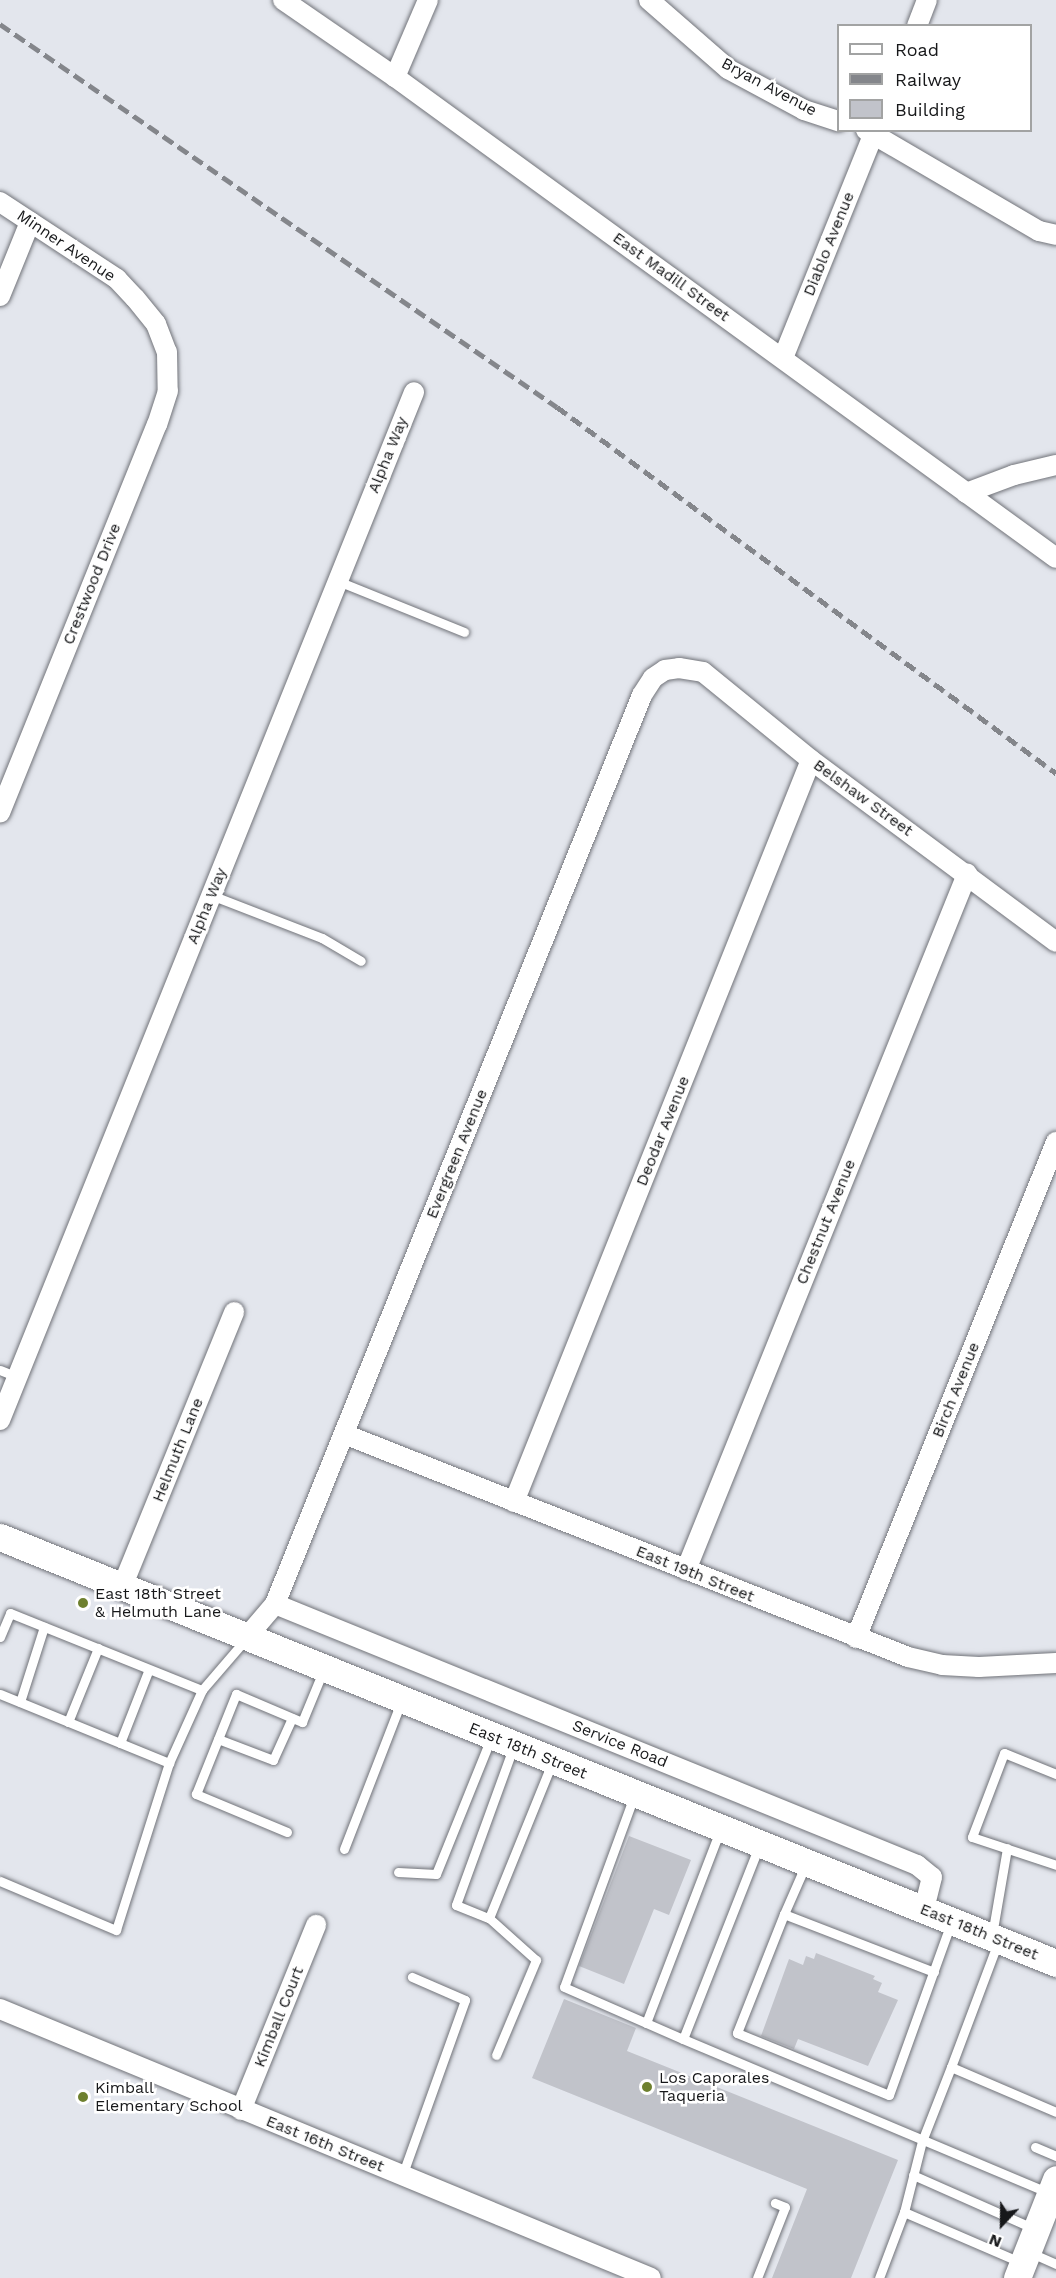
<!DOCTYPE html>
<style>
body{margin:0}
#map{position:relative;width:1056px;height:2278px;overflow:hidden;background:#e3e6ed;font-family:"Work Sans",sans-serif}
div>[style]{position:absolute}
.building>*{inset:0;background:#c1c3ca}
.roads{filter:drop-shadow(0 0 2px #717379) drop-shadow(0 0 2px #717379)}
.service>*{height:9px;margin:-4.5px;padding:0 4.5px;transform-origin:4.5px;border-radius:4.5px;background:#fff}
.minor>*{height:20px;margin:-10px;padding:0 10px;transform-origin:10px;border-radius:10px;background:#fff}
.secondary>*{height:27px;margin:-13.5px;padding:0 13.5px;transform-origin:13.5px;border-radius:13.5px;background:#fff}
.rail>*{height:4.5px;margin-top:-2.25px;transform-origin:0;background:repeating-linear-gradient(90deg,#84868b 0 12px,transparent 0 18px)}
.dots>*{width:16px;height:16px;translate:-50% -50%;box-sizing:border-box;border:3px solid #fff;border-radius:50%}
span{translate:-50% -50%;white-space:nowrap;text-align:center;line-height:1.15;-webkit-text-stroke:5px #fff;paint-order:stroke}
.street-label{font-size:16px;color:#17181a}
.poi-label{font-size:16px;color:#17181a}
.left{translate:0 -50%;text-align:left}
.legend{position:absolute;left:837px;top:24px;width:195px;height:108px;box-sizing:border-box;background:#fff;border:2px solid #a2a3a3;margin:0;padding:8px 10px;list-style:none;font-size:18px;color:#17181a}
.legend li{display:flex;align-items:center;gap:12px;height:30px}
.legend b{width:30px;border:2px solid #a2a3a3}
.north{position:absolute;left:972px;top:2194px;width:60px;height:60px;-webkit-text-stroke:4px #fff;paint-order:stroke;rotate:202deg;font-size:16px;font-weight:700;line-height:24px;text-align:center;color:#17181a}
.north::after{content:'';display:block;margin:auto;width:21px;height:27px;background:#17181a;clip-path:polygon(50% 0,100% 100%,50% 72%,0 100%)}
</style>
<div id="map">
<div class="building">
<div style="clip-path:polygon(629px 1836px,691px 1860px,669px 1915px,654px 1909px,624px 1984px,579px 1966px)"></div>
<div style="clip-path:polygon(816px 1953px,875px 1976px,873px 1979px,882px 1983px,878px 1992px,898px 2000px,868px 2066px,798px 2039px,794px 2049px,761px 2036px,789px 1959px,803px 1965px,806px 1956px,814px 1959px)"></div>
<div style="clip-path:polygon(564px 1999px,636px 2028px,627px 2051px,898px 2160px,851px 2278px,772px 2278px,807px 2189px,532px 2078px)"></div>
</div>
<div class="roads">
<div class="service">
<div style="left:338px;top:581px;width:136px;rotate:22deg"></div>
<div style="left:211px;top:895px;width:119px;rotate:21.2deg"></div>
<div style="left:322px;top:938px;width:45px;rotate:30.5deg"></div>
<div style="left:0;top:1370px;width:18px;rotate:22deg"></div>
<div style="left:0;top:1637px;width:26px;rotate:-67deg"></div>
<div style="left:10px;top:1613px;width:207px;rotate:21.9deg"></div>
<div style="left:0;top:1694px;width:183px;rotate:22.2deg"></div>
<div style="left:20px;top:1702px;width:79px;rotate:-72.3deg"></div>
<div style="left:68px;top:1722px;width:80px;rotate:-67.9deg"></div>
<div style="left:218px;top:1739px;width:59px;rotate:20.9deg"></div>
<div style="left:273px;top:1760px;width:46px;rotate:-65.7deg"></div>
<div style="left:120px;top:1743px;width:79px;rotate:-68.6deg"></div>
<div style="left:513px;top:1748px;width:167px;rotate:110deg"></div>
<div style="left:456px;top:1905px;width:35px;rotate:22deg"></div>
<div style="left:489px;top:1918px;width:167px;rotate:-67.9deg"></div>
<div style="left:1056px;top:1774px;width:56px;rotate:-158deg"></div>
<div style="left:1004px;top:1753px;width:90px;rotate:110.9deg"></div>
<div style="left:972px;top:1837px;width:89px;rotate:18.4deg"></div>
<div style="left:634px;top:1796px;width:203px;rotate:110.1deg"></div>
<div style="left:564px;top:1987px;width:130px;rotate:23.6deg"></div>
<div style="left:287px;top:1832px;width:99px;rotate:-157.3deg"></div>
<div style="left:196px;top:1794px;width:108px;rotate:-68.2deg"></div>
<div style="left:236px;top:1694px;width:72px;rotate:23deg"></div>
<div style="left:302px;top:1722px;width:55px;rotate:-67.6deg"></div>
<div style="left:759px;top:1846px;width:207px;rotate:111.5deg"></div>
<div style="left:683px;top:2039px;width:397px;rotate:22.8deg"></div>
<div style="left:344px;top:1849px;width:158px;rotate:-68.8deg"></div>
<div style="left:398px;top:1872px;width:38px;rotate:3deg"></div>
<div style="left:436px;top:1874px;width:147px;rotate:-68deg"></div>
<div style="left:0;top:1881px;width:126px;rotate:22.9deg"></div>
<div style="left:116px;top:1930px;width:175px;rotate:-72.4deg"></div>
<div style="left:169px;top:1763px;width:80px;rotate:-65.7deg"></div>
<div style="left:202px;top:1690px;width:66px;rotate:-49.3deg"></div>
<div style="left:784px;top:1914px;width:55px;rotate:-66.3deg"></div>
<div style="left:489px;top:1918px;width:63px;rotate:41.8deg"></div>
<div style="left:536px;top:1960px;width:103px;rotate:112.8deg"></div>
<div style="left:992px;top:1935px;width:88px;rotate:-80.2deg"></div>
<div style="left:998px;top:1942px;width:134px;rotate:110.6deg"></div>
<div style="left:951px;top:2067px;width:114px;rotate:23.2deg"></div>
<div style="left:934px;top:1972px;width:161px;rotate:-158.9deg"></div>
<div style="left:784px;top:1914px;width:128px;rotate:111.6deg"></div>
<div style="left:737px;top:2033px;width:164px;rotate:22.2deg"></div>
<div style="left:889px;top:2095px;width:183px;rotate:-70.2deg"></div>
<div style="left:646px;top:2023px;width:207px;rotate:-69deg"></div>
<div style="left:951px;top:2067px;width:79px;rotate:111.4deg"></div>
<div style="left:922px;top:2141px;width:73px;rotate:104.2deg"></div>
<div style="left:904px;top:2212px;width:126px;rotate:23.3deg"></div>
<div style="left:1035px;top:2147px;width:23px;rotate:23deg"></div>
<div style="left:913px;top:2175px;width:133px;rotate:23.9deg"></div>
<div style="left:402px;top:2176px;width:187px;rotate:-70.3deg"></div>
<div style="left:465px;top:2000px;width:58px;rotate:-156.5deg"></div>
<div style="left:1029px;top:2252px;width:30px;rotate:24deg"></div>
<div style="left:757px;top:2278px;width:76px;rotate:-68.5deg"></div>
<div style="left:785px;top:2207px;width:11px;rotate:-158deg"></div>
<div style="left:879px;top:2278px;width:71px;rotate:-69.3deg"></div>
</div>
<div class="minor">
<div style="left:283px;top:0;width:136px;rotate:34.5deg"></div>
<div style="left:395px;top:77px;width:817px;rotate:36.04deg"></div>
<div style="left:649px;top:0;width:105px;rotate:41.1deg"></div>
<div style="left:728px;top:69px;width:86px;rotate:28.3deg"></div>
<div style="left:804px;top:110px;width:36px;rotate:18deg"></div>
<div style="left:917px;top:26px;width:28px;rotate:-69deg"></div>
<div style="left:395px;top:77px;width:84px;rotate:-66.8deg"></div>
<div style="left:866px;top:130px;width:200px;rotate:30.3deg"></div>
<div style="left:1039px;top:231px;width:17px;rotate:13deg"></div>
<div style="left:0;top:202px;width:140px;rotate:33.3deg"></div>
<div style="left:117px;top:279px;width:26px;rotate:47deg"></div>
<div style="left:135px;top:298px;width:33px;rotate:51deg"></div>
<div style="left:156px;top:324px;width:30px;rotate:69deg"></div>
<div style="left:167px;top:352px;width:39px;rotate:89deg"></div>
<div style="left:168px;top:391px;width:35px;rotate:108deg"></div>
<div style="left:157px;top:424px;width:419px;rotate:112deg"></div>
<div style="left:0;top:296px;width:80px;rotate:-67.9deg"></div>
<div style="left:783px;top:358px;width:246px;rotate:-68deg"></div>
<div style="left:966px;top:493px;width:51px;rotate:-20.6deg"></div>
<div style="left:1014px;top:475px;width:43px;rotate:-13.4deg"></div>
<div style="left:0;top:1420px;width:1108px;rotate:-68.06deg"></div>
<div style="left:344px;top:1434px;width:606px;rotate:21.57deg"></div>
<div style="left:908px;top:1657px;width:35px;rotate:13deg"></div>
<div style="left:942px;top:1665px;width:37px;rotate:3deg"></div>
<div style="left:979px;top:1667px;width:77px;rotate:-3deg"></div>
<div style="left:514px;top:1502px;width:799px;rotate:-68.19deg"></div>
<div style="left:686px;top:1570px;width:751px;rotate:-68.01deg"></div>
<div style="left:122px;top:1587px;width:297px;rotate:-67.8deg"></div>
<div style="left:275px;top:1604px;width:693px;rotate:22.12deg"></div>
<div style="left:917px;top:1865px;width:19px;rotate:39deg"></div>
<div style="left:932px;top:1877px;width:33px;rotate:104deg"></div>
<div style="left:246px;top:1638px;width:45px;rotate:-49.5deg"></div>
<div style="left:275px;top:1604px;width:980px;rotate:-68.01deg"></div>
<div style="left:642px;top:695px;width:20px;rotate:-57deg"></div>
<div style="left:653px;top:678px;width:14px;rotate:-34deg"></div>
<div style="left:665px;top:670px;width:14px;rotate:-8deg"></div>
<div style="left:679px;top:668px;width:24px;rotate:9deg"></div>
<div style="left:703px;top:672px;width:139px;rotate:39.2deg"></div>
<div style="left:811px;top:760px;width:305px;rotate:36.6deg"></div>
<div style="left:856px;top:1638px;width:535px;rotate:-68.04deg"></div>
<div style="left:0;top:2009px;width:704px;rotate:22.45deg"></div>
<div style="left:241px;top:2110px;width:200px;rotate:-67.9deg"></div>
</div>
<div class="secondary">
<div style="left:0;top:1537px;width:1139px;rotate:21.97deg"></div>
<div style="left:1017px;top:2278px;width:106px;rotate:-68.5deg"></div>
</div>
</div>
<div class="rail">
<div style="left:0;top:24px;width:676px;rotate:34.51deg"></div>
<div style="left:557px;top:407px;width:619px;rotate:36.26deg"></div>
</div>
<div class="dots">
<div style="left:83px;top:1603px;background:#6e802f"></div>
<div style="left:647px;top:2087px;background:#6e802f"></div>
<div style="left:83px;top:2097px;background:#6e802f"></div>
</div>
<div class="street-label">
<span style="left:769px;top:87px;rotate:28deg">Bryan Avenue</span>
<span style="left:829px;top:244px;rotate:-68deg">Diablo Avenue</span>
<span style="left:66px;top:246px;rotate:34deg">Minner Avenue</span>
<span style="left:671px;top:277px;rotate:36deg">East Madill Street</span>
<span style="left:388px;top:455px;rotate:-68deg">Alpha Way</span>
<span style="left:92px;top:584px;rotate:-68deg">Crestwood Drive</span>
<span style="left:863px;top:798px;rotate:36deg">Belshaw Street</span>
<span style="left:207px;top:906px;rotate:-68deg">Alpha Way</span>
<span style="left:663px;top:1131px;rotate:-68deg">Deodar Avenue</span>
<span style="left:457px;top:1154px;rotate:-68deg">Evergreen Avenue</span>
<span style="left:826px;top:1222px;rotate:-68deg">Chestnut Avenue</span>
<span style="left:956px;top:1390px;rotate:-68deg">Birch Avenue</span>
<span style="left:178px;top:1450px;rotate:-68deg">Helmuth Lane</span>
<span style="left:695px;top:1574px;rotate:22deg">East 19th Street</span>
<span style="left:620px;top:1744px;rotate:22deg">Service Road</span>
<span style="left:528px;top:1751px;rotate:22deg">East 18th Street</span>
<span style="left:979px;top:1932px;rotate:22deg">East 18th Street</span>
<span style="left:279px;top:2017px;rotate:-68deg">Kimball Court</span>
<span style="left:325px;top:2144px;rotate:22deg">East 16th Street</span>
</div>
<div class="poi-label">
<span class="left" style="left:95px;top:1603px">East 18th Street<br>&amp; Helmuth Lane</span>
<span class="left" style="left:659px;top:2087px">Los Caporales<br>Taqueria</span>
<span class="left" style="left:95px;top:2097px">Kimball<br>Elementary School</span>
</div>
<ul class="legend">
<li><b style="height:8px;background:#fff"></b>Road</li>
<li><b style="height:8px;background:#84868b"></b>Railway</li>
<li><b style="height:16px;background:#c1c3ca"></b>Building</li>
</ul>
<div class="north">N</div>
</div>
